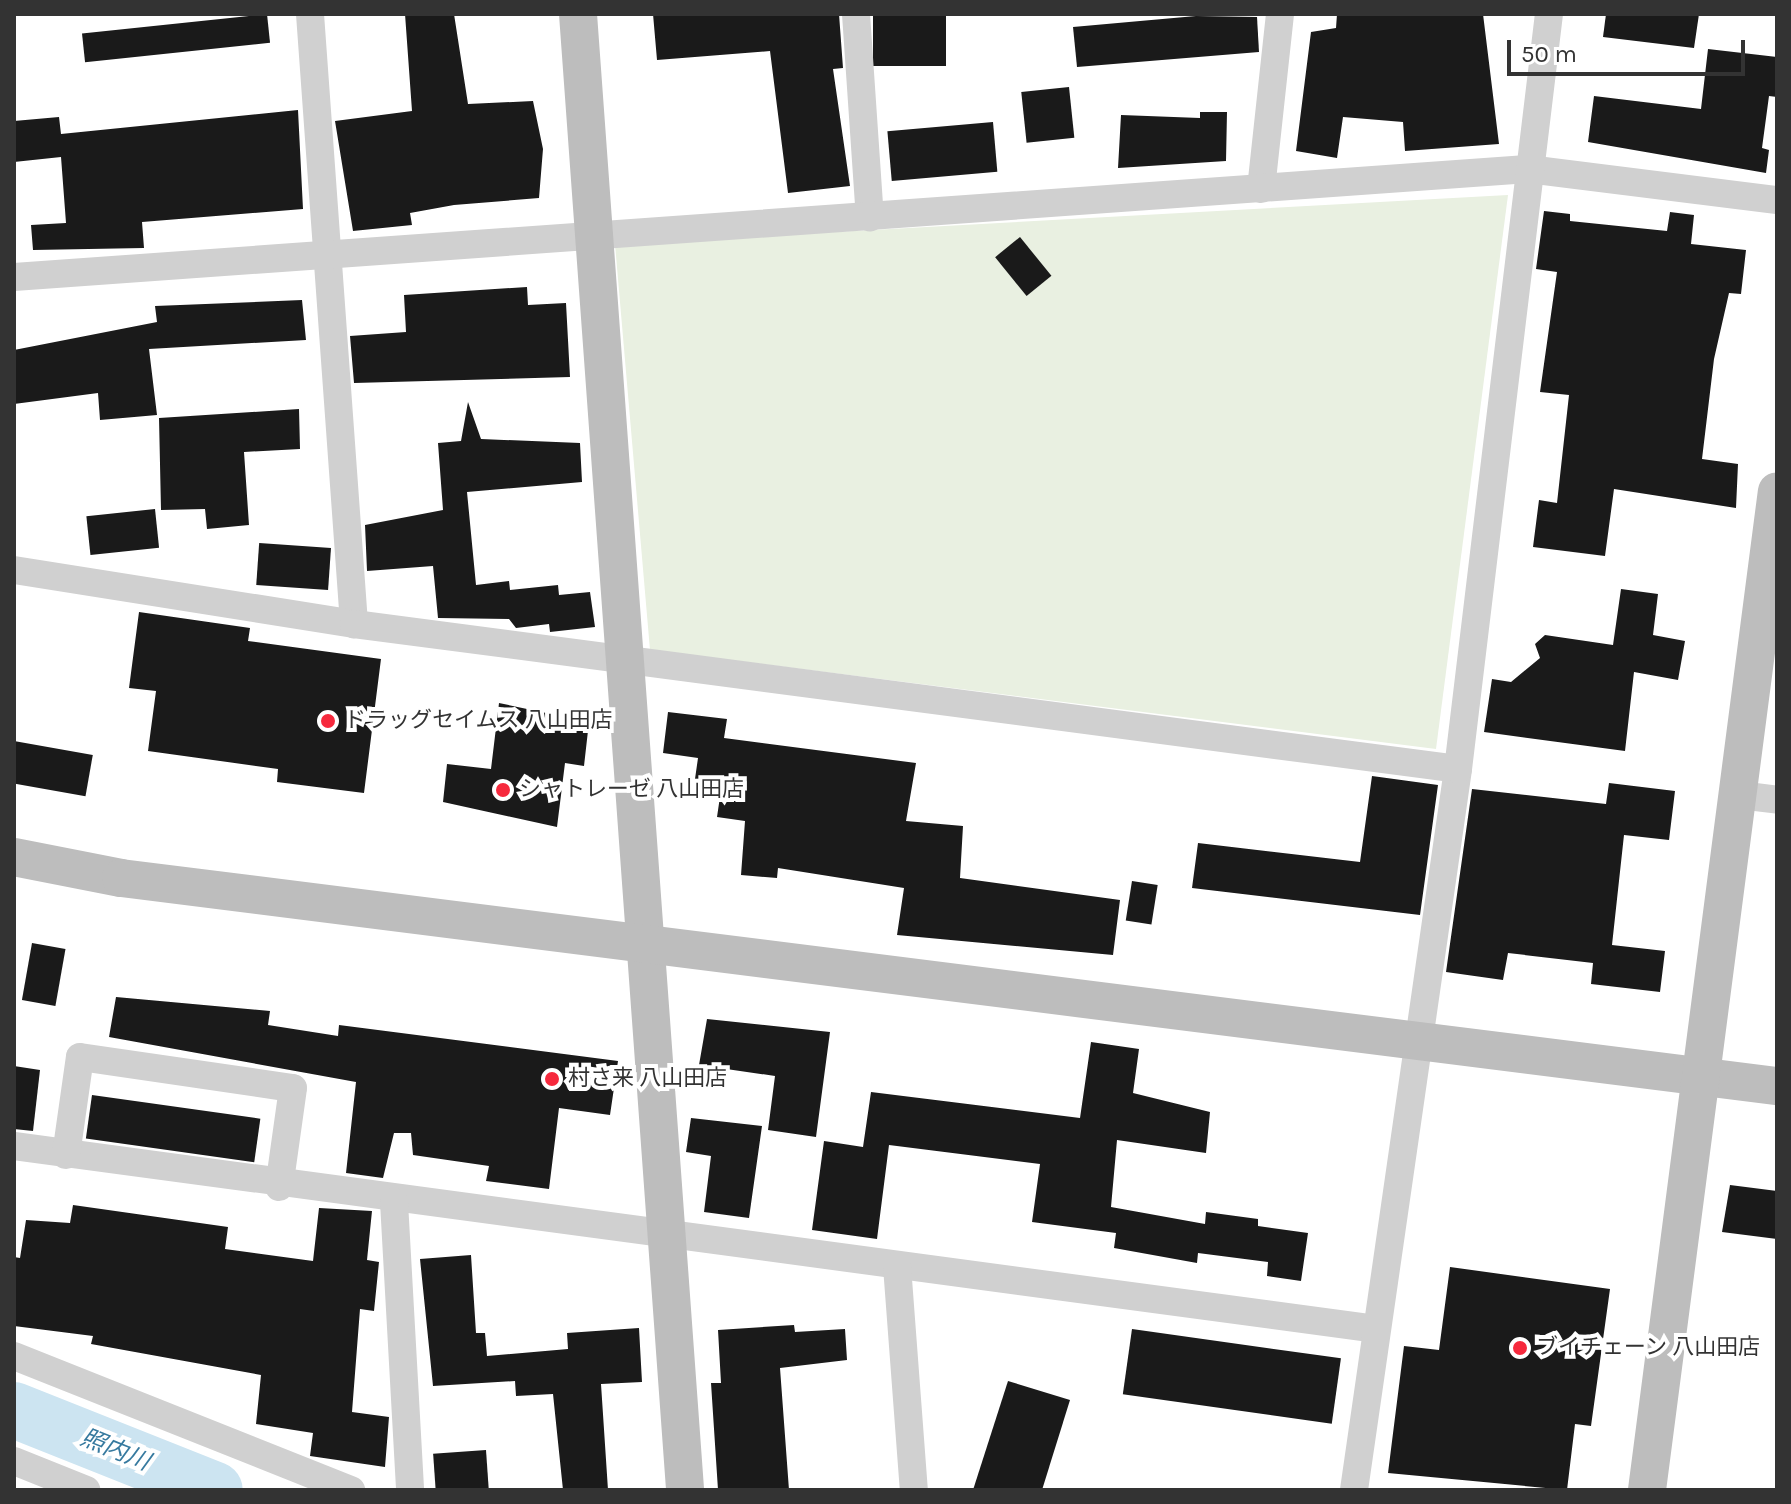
<!DOCTYPE html>
<meta charset="utf-8">
<style>
body{margin:0}
#map{position:relative;width:1791px;height:1504px;overflow:hidden;background:#fff;font-family:Karla,"Noto Sans JP",sans-serif}
div>[style]{position:absolute}
.green>*{inset:0;background:#e9f0e1}
.river>*{height:56px;margin:-28px;padding:0 28px;transform-origin:28px;border-radius:28px;background:#cce4f1}
.building>*{inset:0;background:#1a1a1a;transform-origin:0 0}
.street>*{height:28px;margin:-14px;padding:0 14px;transform-origin:14px;border-radius:14px;background:#d0d0d0}
.secondary>*{height:38px;margin:-19px;padding:0 19px;transform-origin:19px;border-radius:19px;background:#bdbdbd}
.dots>*{width:22px;height:22px;translate:-50% -50%;box-sizing:border-box;border:4px solid #fff;border-radius:50%}
span{translate:-50% -50%;white-space:nowrap;text-align:center;line-height:1.15;-webkit-text-stroke:8px #fff;paint-order:stroke}
.poi-label{font-size:22px;color:#333}
.left{translate:0 -50%;text-align:left}
.water-label{font-size:24px;color:#377a9f;font-style:italic}
.frame{position:absolute;inset:0;border:16px solid #333;pointer-events:none}
.scale{position:absolute;left:1507px;top:40px;width:238px;height:36px;box-sizing:border-box;border:4px solid #333;border-top:0;padding-left:10px;font-size:24px;line-height:28px;white-space:nowrap;color:#333;-webkit-text-stroke:6px #fff;paint-order:stroke}
</style>
<div id="map">
<div class="green">
<div style="clip-path:polygon(1508px 195px,1436px 749px,650px 650px,615px 244px)"></div>
</div>
<div class="river">
<div style="left:14px;top:1410px;width:216px;rotate:21.7deg"></div>
</div>
<div class="building">
<div style="left:267px;top:14px;width:29px;height:186px;rotate:84deg"></div>
<div style="clip-path:polygon(405px 14px,454px 14px,468px 104px,533px 101px,543px 149px,539px 198px,454px 205px,410px 213px,412px 225px,353px 231px,335px 121px,412px 111px)"></div>
<div style="clip-path:polygon(653px 14px,839px 14px,843px 68px,833px 69px,850px 186px,788px 193px,770px 51px,657px 60px)"></div>
<div style="left:873px;top:14px;width:73px;height:52px"></div>
<div style="clip-path:polygon(1337px 14px,1483px 14px,1499px 144px,1405px 151px,1403px 122px,1343px 117px,1337px 158px,1296px 151px,1311px 32px,1336px 28px)"></div>
<div style="clip-path:polygon(1606px 14px,1699px 14px,1694px 48px,1603px 37px)"></div>
<div style="clip-path:polygon(1196px 16px,1257px 17px,1259px 52px,1077px 67px,1073px 27px)"></div>
<div style="clip-path:polygon(1708px 49px,1777px 57px,1777px 97px,1769px 96px,1762px 148px,1769px 150px,1766px 173px,1588px 142px,1594px 96px,1701px 109px)"></div>
<div style="left:1069px;top:87px;width:51px;height:48px;rotate:84deg"></div>
<div style="clip-path:polygon(298px 110px,303px 209px,142px 222px,144px 248px,33px 250px,31px 225px,66px 223px,61px 157px,14px 162px,14px 121px,59px 117px,61px 134px)"></div>
<div style="clip-path:polygon(1200px 112px,1227px 112px,1226px 161px,1118px 168px,1121px 115px,1200px 118px)"></div>
<div style="left:993px;top:122px;width:50px;height:106px;rotate:85deg"></div>
<div style="clip-path:polygon(1544px 211px,1570px 214px,1570px 221px,1667px 231px,1670px 212px,1694px 215px,1691px 244px,1746px 250px,1741px 294px,1729px 293px,1714px 359px,1702px 459px,1738px 464px,1736px 508px,1614px 489px,1605px 556px,1533px 547px,1539px 500px,1557px 503px,1569px 395px,1540px 392px,1557px 272px,1536px 269px)"></div>
<div style="left:1020px;top:237px;width:50px;height:32px;rotate:51deg"></div>
<div style="clip-path:polygon(527px 287px,528px 305px,566px 303px,570px 377px,354px 383px,350px 336px,406px 332px,404px 295px)"></div>
<div style="clip-path:polygon(302px 300px,306px 340px,149px 349px,157px 415px,100px 420px,98px 393px,14px 404px,14px 350px,157px 322px,155px 306px)"></div>
<div style="clip-path:polygon(468px 402px,481px 439px,580px 443px,582px 482px,467px 492px,476px 585px,509px 581px,510px 590px,558px 585px,559px 595px,590px 592px,595px 627px,550px 632px,549px 624px,516px 628px,509px 619px,438px 618px,433px 566px,367px 571px,365px 525px,443px 510px,438px 443px,461px 441px)"></div>
<div style="clip-path:polygon(299px 409px,300px 449px,244px 452px,249px 525px,207px 529px,205px 509px,161px 510px,159px 418px)"></div>
<div style="left:155px;top:509px;width:39px;height:69px;rotate:84deg"></div>
<div style="left:331px;top:548px;width:42px;height:72px;rotate:94deg"></div>
<div style="clip-path:polygon(1621px 589px,1658px 594px,1653px 635px,1685px 641px,1678px 680px,1634px 672px,1625px 751px,1484px 732px,1492px 679px,1511px 682px,1540px 658px,1535px 644px,1545px 635px,1613px 645px)"></div>
<div style="clip-path:polygon(139px 612px,250px 628px,248px 641px,381px 659px,364px 793px,277px 782px,278px 769px,148px 751px,156px 691px,129px 688px)"></div>
<div style="clip-path:polygon(499px 703px,589px 722px,584px 766px,565px 763px,557px 827px,443px 802px,447px 764px,491px 769px)"></div>
<div style="clip-path:polygon(668px 712px,727px 719px,724px 738px,916px 763px,906px 821px,963px 826px,960px 878px,1120px 900px,1113px 955px,897px 935px,904px 888px,778px 868px,777px 878px,741px 875px,745px 821px,717px 817px,722px 783px,695px 779px,698px 758px,663px 753px)"></div>
<div style="left:14px;top:741px;width:80px;height:42px;rotate:10deg"></div>
<div style="clip-path:polygon(1372px 776px,1438px 785px,1420px 915px,1192px 888px,1198px 843px,1360px 862px)"></div>
<div style="clip-path:polygon(1609px 783px,1675px 791px,1669px 840px,1624px 835px,1612px 945px,1665px 951px,1660px 992px,1591px 984px,1593px 963px,1508px 953px,1503px 980px,1446px 972px,1472px 789px,1606px 804px)"></div>
<div style="left:1132px;top:881px;width:26px;height:40px;rotate:9deg"></div>
<div style="left:32px;top:943px;width:34px;height:58px;rotate:10deg"></div>
<div style="clip-path:polygon(116px 997px,270px 1011px,268px 1025px,338px 1036px,339px 1025px,618px 1061px,610px 1115px,559px 1108px,549px 1189px,486px 1181px,489px 1166px,413px 1155px,411px 1133px,394px 1133px,383px 1178px,346px 1173px,356px 1082px,109px 1037px)"></div>
<div style="clip-path:polygon(707px 1019px,830px 1032px,816px 1137px,768px 1130px,775px 1076px,699px 1065px)"></div>
<div style="clip-path:polygon(1091px 1042px,1139px 1049px,1133px 1093px,1210px 1112px,1206px 1153px,1117px 1140px,1111px 1207px,1205px 1224px,1206px 1212px,1258px 1219px,1258px 1226px,1308px 1233px,1301px 1281px,1267px 1276px,1268px 1262px,1198px 1253px,1197px 1263px,1114px 1248px,1116px 1233px,1032px 1222px,1040px 1164px,889px 1145px,877px 1239px,812px 1230px,824px 1141px,863px 1147px,871px 1092px,1080px 1118px)"></div>
<div style="clip-path:polygon(14px 1066px,40px 1070px,33px 1131px,14px 1129px)"></div>
<div style="left:92px;top:1095px;width:170px;height:44px;rotate:8deg"></div>
<div style="clip-path:polygon(691px 1118px,762px 1126px,749px 1218px,704px 1212px,711px 1156px,686px 1152px)"></div>
<div style="clip-path:polygon(1730px 1185px,1777px 1191px,1777px 1239px,1722px 1232px)"></div>
<div style="clip-path:polygon(73px 1205px,228px 1227px,225px 1249px,313px 1261px,319px 1208px,372px 1211px,367px 1260px,379px 1262px,374px 1311px,360px 1309px,352px 1412px,389px 1417px,385px 1467px,310px 1456px,313px 1433px,256px 1424px,261px 1375px,91px 1344px,93px 1336px,14px 1326px,14px 1257px,20px 1258px,26px 1220px,70px 1223px)"></div>
<div style="clip-path:polygon(471px 1255px,476px 1333px,485px 1333px,487px 1356px,568px 1349px,567px 1333px,639px 1328px,642px 1382px,601px 1384px,608px 1490px,563px 1490px,553px 1394px,516px 1396px,515px 1381px,433px 1386px,420px 1259px)"></div>
<div style="clip-path:polygon(1450px 1267px,1610px 1289px,1591px 1426px,1575px 1424px,1567px 1490px,1388px 1473px,1404px 1346px,1439px 1350px)"></div>
<div style="clip-path:polygon(794px 1325px,795px 1332px,845px 1329px,847px 1360px,780px 1368px,789px 1490px,718px 1490px,711px 1383px,721px 1383px,718px 1330px)"></div>
<div style="left:1132px;top:1329px;width:211px;height:66px;rotate:8deg"></div>
<div style="clip-path:polygon(1008px 1381px,1070px 1400px,1042px 1490px,973px 1490px)"></div>
<div style="left:486px;top:1450px;width:40px;height:53px;rotate:86deg"></div>
</div>
<div class="street">
<div style="left:310px;top:14px;width:612px;rotate:85.87deg"></div>
<div style="left:856px;top:14px;width:204px;rotate:86.1deg"></div>
<div style="left:1261px;top:189px;width:176px;rotate:-83.8deg"></div>
<div style="left:14px;top:277px;width:1518px;rotate:-4.08deg"></div>
<div style="left:1528px;top:169px;width:251px;rotate:7.1deg"></div>
<div style="left:14px;top:570px;width:344px;rotate:9deg"></div>
<div style="left:354px;top:624px;width:1113px;rotate:7.48deg"></div>
<div style="left:1739px;top:795px;width:38px;rotate:7deg"></div>
<div style="left:14px;top:1146px;width:1374px;rotate:7.65deg"></div>
<div style="left:66px;top:1155px;width:99px;rotate:-81.9deg"></div>
<div style="left:80px;top:1057px;width:215px;rotate:8.3deg"></div>
<div style="left:293px;top:1088px;width:100px;rotate:98deg"></div>
<div style="left:394px;top:1202px;width:288px;rotate:86.8deg"></div>
<div style="left:897px;top:1266px;width:225px;rotate:85.7deg"></div>
<div style="left:14px;top:1356px;width:363px;rotate:21.7deg"></div>
<div style="left:14px;top:1461px;width:78px;rotate:21.9deg"></div>
<div style="left:1354px;top:1490px;width:728px;rotate:-81.79deg"></div>
<div style="left:1458px;top:769px;width:760px;rotate:-83.13deg"></div>
</div>
<div class="secondary">
<div style="left:578px;top:14px;width:1480px;rotate:85.85deg"></div>
<div style="left:14px;top:857px;width:109px;rotate:11.1deg"></div>
<div style="left:121px;top:878px;width:1669px;rotate:7.16deg"></div>
<div style="left:1647px;top:1490px;width:1007px;rotate:-82.59deg"></div>
</div>
<div class="dots">
<div style="left:328px;top:721px;background:#f6293d"></div>
<div style="left:503px;top:790px;background:#f6293d"></div>
<div style="left:552px;top:1079px;background:#f6293d"></div>
<div style="left:1520px;top:1348px;background:#f6293d"></div>
</div>
<div class="poi-label">
<span class="left" style="left:344px;top:721px">ドラッグセイムス 八山田店</span>
<span class="left" style="left:519px;top:790px">シャトレーゼ 八山田店</span>
<span class="left" style="left:568px;top:1079px">村さ来 八山田店</span>
<span class="left" style="left:1536px;top:1348px">ブイチェーン 八山田店</span>
</div>
<div class="water-label">
<span style="left:115px;top:1450px;rotate:22deg">照内川</span>
</div>
<div class="frame"></div>
<div class="scale">50 m</div>
</div>
